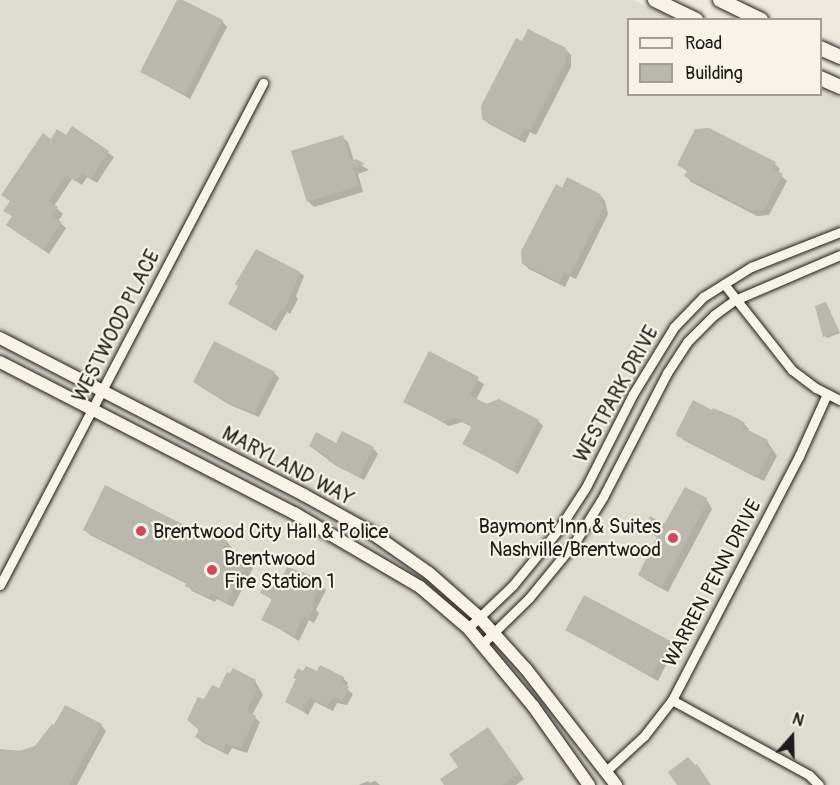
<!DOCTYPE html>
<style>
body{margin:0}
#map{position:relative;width:840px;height:785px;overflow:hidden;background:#eeeae0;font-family:Pangolin,sans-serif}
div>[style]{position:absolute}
.built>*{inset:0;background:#dedbd1}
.shadow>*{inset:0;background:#0003}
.building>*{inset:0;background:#bab7af;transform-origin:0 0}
.roads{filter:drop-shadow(0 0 2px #1c1c1c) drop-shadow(0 0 2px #1c1c1c)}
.street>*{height:9px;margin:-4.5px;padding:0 4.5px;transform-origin:4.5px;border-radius:4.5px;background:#f7f3e8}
.secondary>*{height:12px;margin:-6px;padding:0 6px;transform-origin:6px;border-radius:6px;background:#f7f3e8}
.primary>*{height:14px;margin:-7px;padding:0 7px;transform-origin:7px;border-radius:7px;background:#f7f3e8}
.dots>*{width:16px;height:16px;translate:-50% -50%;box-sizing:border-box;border:3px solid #f7f3e8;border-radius:50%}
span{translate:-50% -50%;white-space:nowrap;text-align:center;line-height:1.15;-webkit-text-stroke:4.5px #f7f3e8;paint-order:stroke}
.street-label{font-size:20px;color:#1c1c1c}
.poi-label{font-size:20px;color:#1c1c1c}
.right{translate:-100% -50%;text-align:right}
.left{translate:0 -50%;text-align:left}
.legend{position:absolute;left:627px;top:18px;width:195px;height:78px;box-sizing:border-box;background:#f7f3e8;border:2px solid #9f9d96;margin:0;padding:8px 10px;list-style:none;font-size:18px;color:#1c1c1c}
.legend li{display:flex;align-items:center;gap:12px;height:30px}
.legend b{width:30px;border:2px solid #9f9d96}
.north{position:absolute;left:762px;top:707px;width:60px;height:60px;-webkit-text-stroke:4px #f7f3e8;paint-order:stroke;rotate:20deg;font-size:16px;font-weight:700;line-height:24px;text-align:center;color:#1c1c1c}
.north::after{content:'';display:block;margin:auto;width:21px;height:27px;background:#1c1c1c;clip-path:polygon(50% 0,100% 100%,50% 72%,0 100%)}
</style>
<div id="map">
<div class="built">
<div style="clip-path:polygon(0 0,633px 0,674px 19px,628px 20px,628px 94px,820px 94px,821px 88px,840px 98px,840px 785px,0 785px)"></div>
</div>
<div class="shadow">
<div style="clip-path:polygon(179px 0,222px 21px,227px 27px,190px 99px,142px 72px)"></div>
<div style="clip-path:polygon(565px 49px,571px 55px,571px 67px,536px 135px,530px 132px,525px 143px,489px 124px,483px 119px)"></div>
<div style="clip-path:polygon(73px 128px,114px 157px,97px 183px,87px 177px,82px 185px,72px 179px,54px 206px,63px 214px,58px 221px,66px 228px,49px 254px,8px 225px,13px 217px,5px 210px,11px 202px,3px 195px,52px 141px,66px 137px)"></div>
<div style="clip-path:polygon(342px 137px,348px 142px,354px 161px,369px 170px,358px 174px,363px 192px,314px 207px,308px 201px)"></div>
<div style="clip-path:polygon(775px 164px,780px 169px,778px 173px,787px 181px,769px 215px,757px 216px,691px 182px,686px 176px,688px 172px,679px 165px)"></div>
<div style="clip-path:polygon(562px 190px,600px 195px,605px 201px,608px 214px,576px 279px,570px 276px,565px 287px,529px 269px,523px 263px)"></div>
<div style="clip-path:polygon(256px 251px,298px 271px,304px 276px,296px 296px,298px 299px,290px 314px,287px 312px,276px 331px,230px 304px)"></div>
<div style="clip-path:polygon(826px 304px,840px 333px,827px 338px,825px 336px)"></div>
<div style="clip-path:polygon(430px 353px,484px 384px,476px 400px,538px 421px,543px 426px,518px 474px,464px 444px,472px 427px,462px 422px,449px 426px,405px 401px)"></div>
<div style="clip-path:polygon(274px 373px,279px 378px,259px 417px,230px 405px,201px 387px)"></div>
<div style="clip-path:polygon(744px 424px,749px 429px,748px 431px,767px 441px,777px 456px,764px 481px,685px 441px,679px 435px)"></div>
<div style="clip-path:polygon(337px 445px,373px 448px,378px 454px,364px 480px,335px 465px,310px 446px)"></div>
<div style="clip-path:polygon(707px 500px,712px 509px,668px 592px,646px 580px,640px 574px,658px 538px,645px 529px,665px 526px)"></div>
<div style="clip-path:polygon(84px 529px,200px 535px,203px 530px,227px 542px,232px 548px,229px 554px,253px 568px,233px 607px,217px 599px,215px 602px,192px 591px,187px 584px,90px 535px)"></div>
<div style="clip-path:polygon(299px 571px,326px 590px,316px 610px,319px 613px,314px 623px,309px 620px,299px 641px,263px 619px,272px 600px,262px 592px,278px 590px)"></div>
<div style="clip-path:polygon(567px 630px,670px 642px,675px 647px,658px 681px)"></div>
<div style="clip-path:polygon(317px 673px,343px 678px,348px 683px,346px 688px,353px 694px,347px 705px,337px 703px,333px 711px,315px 702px,308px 715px,287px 701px)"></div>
<div style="clip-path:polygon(255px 681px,263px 695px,252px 715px,260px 722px,247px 753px,232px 748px,228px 755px,202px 742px,197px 737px,204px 701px,219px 690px)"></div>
<div style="clip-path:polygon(101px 725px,106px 731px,77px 785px,0 785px,0 750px,28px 751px,46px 738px)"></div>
<div style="clip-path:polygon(493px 735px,524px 779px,516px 785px,446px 785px,460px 767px)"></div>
<div style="clip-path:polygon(368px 781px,370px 783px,375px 781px,380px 785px,359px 785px)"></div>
</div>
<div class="building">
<div style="clip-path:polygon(177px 0,183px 0,223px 20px,185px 95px,140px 72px)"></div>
<div style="clip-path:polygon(528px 29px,566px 48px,566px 61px,530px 131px,525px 128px,519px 138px,482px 119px,481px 106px,516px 38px,522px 41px)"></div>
<div style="clip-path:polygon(72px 126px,109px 151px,91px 179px,82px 173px,76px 181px,66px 175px,49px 201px,58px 207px,52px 216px,62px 222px,43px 250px,6px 225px,12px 216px,3px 211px,10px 201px,1px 195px,43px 133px,51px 139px,57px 129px,66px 135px)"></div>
<div style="clip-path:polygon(709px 128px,776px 162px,772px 169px,783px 174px,764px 210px,751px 211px,684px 176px,687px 171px,677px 165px,695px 129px)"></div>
<div style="clip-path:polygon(343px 135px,351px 161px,356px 159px,365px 164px,353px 168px,359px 186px,307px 202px,291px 151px)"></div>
<div style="clip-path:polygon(567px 177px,600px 194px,604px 208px,570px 275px,564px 272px,559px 282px,522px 264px,521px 251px,556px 184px,562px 188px)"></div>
<div style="clip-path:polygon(256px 249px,300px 272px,285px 309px,282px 308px,270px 327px,228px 304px,238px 286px,235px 284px)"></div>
<div style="clip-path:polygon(826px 302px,839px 331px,823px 337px,815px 306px)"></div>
<div style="clip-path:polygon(214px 341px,275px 372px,254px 413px,222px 400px,193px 382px)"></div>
<div style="clip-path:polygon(429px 351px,479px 377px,470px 395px,486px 404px,499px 399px,539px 420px,513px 470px,462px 444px,472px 426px,456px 418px,443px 422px,403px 402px)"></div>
<div style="clip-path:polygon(693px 400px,712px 410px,713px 408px,737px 418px,745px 423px,742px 427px,768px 440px,765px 446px,772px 449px,758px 476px,755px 477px,677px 436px,676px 433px)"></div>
<div style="clip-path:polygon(342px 431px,374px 447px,359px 476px,342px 469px,328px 460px,329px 457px,309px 446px,316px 432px,336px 443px)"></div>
<div style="clip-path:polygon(105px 485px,200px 533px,202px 528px,227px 541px,223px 549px,248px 562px,227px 603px,211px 594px,209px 598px,185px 586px,186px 583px,83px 530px)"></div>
<div style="clip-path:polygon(685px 487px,707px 498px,707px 503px,662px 587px,638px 575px,657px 537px,643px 529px,650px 516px,664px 524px)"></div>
<div style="clip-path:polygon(287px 567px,313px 576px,311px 579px,321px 584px,311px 605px,314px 607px,308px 618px,304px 616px,294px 636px,261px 620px,272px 599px,260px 593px,265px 582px,277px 588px)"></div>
<div style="left:584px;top:595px;width:98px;height:40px;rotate:28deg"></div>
<div style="clip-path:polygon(320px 665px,344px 677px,341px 683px,349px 687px,342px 701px,334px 697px,327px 706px,309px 697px,302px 711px,285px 702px,296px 679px,293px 678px,298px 668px,303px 671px,306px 666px,317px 671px)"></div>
<div style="clip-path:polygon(233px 668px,256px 680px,253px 686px,258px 688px,247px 711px,256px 716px,241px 748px,226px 744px,223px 751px,195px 737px,199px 730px,187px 720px,198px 697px,204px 699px,212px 685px,219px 688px,227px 672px,230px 673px)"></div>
<div style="clip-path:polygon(65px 705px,102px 724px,69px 785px,0 785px,0 749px,19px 751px,35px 746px,52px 724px,54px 725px)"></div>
<div style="clip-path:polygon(488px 727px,520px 773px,503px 785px,444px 785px,440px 779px,458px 767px,449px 754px)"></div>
<div style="clip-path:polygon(688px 757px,695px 765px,697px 764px,711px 785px,677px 785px,668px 772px)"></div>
</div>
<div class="roads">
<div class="street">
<div style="left:724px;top:284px;width:110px;rotate:51.7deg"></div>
<div style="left:792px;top:370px;width:30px;rotate:37deg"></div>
<div style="left:816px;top:388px;width:27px;rotate:27deg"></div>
<div style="left:0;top:585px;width:567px;rotate:-62.35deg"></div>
<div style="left:468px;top:628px;width:62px;rotate:-43.7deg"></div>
<div style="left:513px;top:585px;width:71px;rotate:-50.7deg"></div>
<div style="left:558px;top:530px;width:51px;rotate:-56.9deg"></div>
<div style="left:586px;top:487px;width:104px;rotate:-63.2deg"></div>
<div style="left:633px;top:394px;width:79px;rotate:-58.5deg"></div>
<div style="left:674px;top:327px;width:42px;rotate:-46deg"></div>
<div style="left:703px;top:297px;width:57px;rotate:-32deg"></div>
<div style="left:751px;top:267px;width:96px;rotate:-21.5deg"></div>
<div style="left:481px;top:645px;width:67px;rotate:-44.4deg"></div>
<div style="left:529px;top:598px;width:72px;rotate:-50.6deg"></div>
<div style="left:575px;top:542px;width:53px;rotate:-58.1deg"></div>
<div style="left:603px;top:497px;width:140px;rotate:-62.7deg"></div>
<div style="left:667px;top:373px;width:37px;rotate:-57deg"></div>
<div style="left:687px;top:342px;width:38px;rotate:-45deg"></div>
<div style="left:714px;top:315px;width:26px;rotate:-36deg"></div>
<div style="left:735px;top:300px;width:114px;rotate:-23.2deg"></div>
<div style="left:672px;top:700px;width:156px;rotate:28.7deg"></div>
<div style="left:809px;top:775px;width:14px;rotate:45deg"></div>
<div style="left:606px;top:771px;width:52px;rotate:-42.6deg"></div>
<div style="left:644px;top:736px;width:46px;rotate:-52.1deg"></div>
<div style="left:672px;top:700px;width:275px;rotate:-62.5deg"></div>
<div style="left:799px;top:456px;width:68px;rotate:-65.7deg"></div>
</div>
<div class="secondary">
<div style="left:0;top:338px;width:342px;rotate:27.3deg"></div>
<div style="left:304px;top:495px;width:74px;rotate:29deg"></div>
<div style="left:369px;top:531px;width:73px;rotate:35deg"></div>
<div style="left:429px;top:573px;width:67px;rotate:41.3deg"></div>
<div style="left:479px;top:617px;width:70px;rotate:47.9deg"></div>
<div style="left:526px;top:669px;width:147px;rotate:52.2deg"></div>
<div style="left:0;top:362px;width:331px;rotate:27.2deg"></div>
<div style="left:294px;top:513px;width:146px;rotate:30.4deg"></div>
<div style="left:420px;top:587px;width:63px;rotate:40.5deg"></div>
<div style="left:468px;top:628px;width:102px;rotate:50.2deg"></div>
<div style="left:533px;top:706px;width:97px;rotate:54.7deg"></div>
</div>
<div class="primary">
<div style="left:655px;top:0;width:46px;rotate:26deg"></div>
<div style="left:720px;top:0;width:46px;rotate:26deg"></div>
<div style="left:820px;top:48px;width:22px;rotate:24deg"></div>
<div style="left:820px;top:78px;width:22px;rotate:24deg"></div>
</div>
</div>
<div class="dots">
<div style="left:141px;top:531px;background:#d1495b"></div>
<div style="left:673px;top:538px;background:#d1495b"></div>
<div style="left:212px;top:570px;background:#d1495b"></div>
</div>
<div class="street-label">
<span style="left:116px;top:326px;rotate:-63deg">WESTWOOD PLACE</span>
<span style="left:616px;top:394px;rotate:-61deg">WESTPARK DRIVE</span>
<span style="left:288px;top:466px;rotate:28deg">MARYLAND WAY</span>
<span style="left:712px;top:583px;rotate:-62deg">WARREN PENN DRIVE</span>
</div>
<div class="poi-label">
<span class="right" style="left:661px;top:538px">Baymont Inn &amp; Suites<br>Nashville/Brentwood</span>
<span class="left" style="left:153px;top:531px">Brentwood City Hall &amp; Police</span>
<span class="left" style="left:224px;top:570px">Brentwood<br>Fire Station 1</span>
</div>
<ul class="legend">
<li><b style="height:8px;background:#f7f3e8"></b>Road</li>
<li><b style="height:16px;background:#bab7af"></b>Building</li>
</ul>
<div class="north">N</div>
</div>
